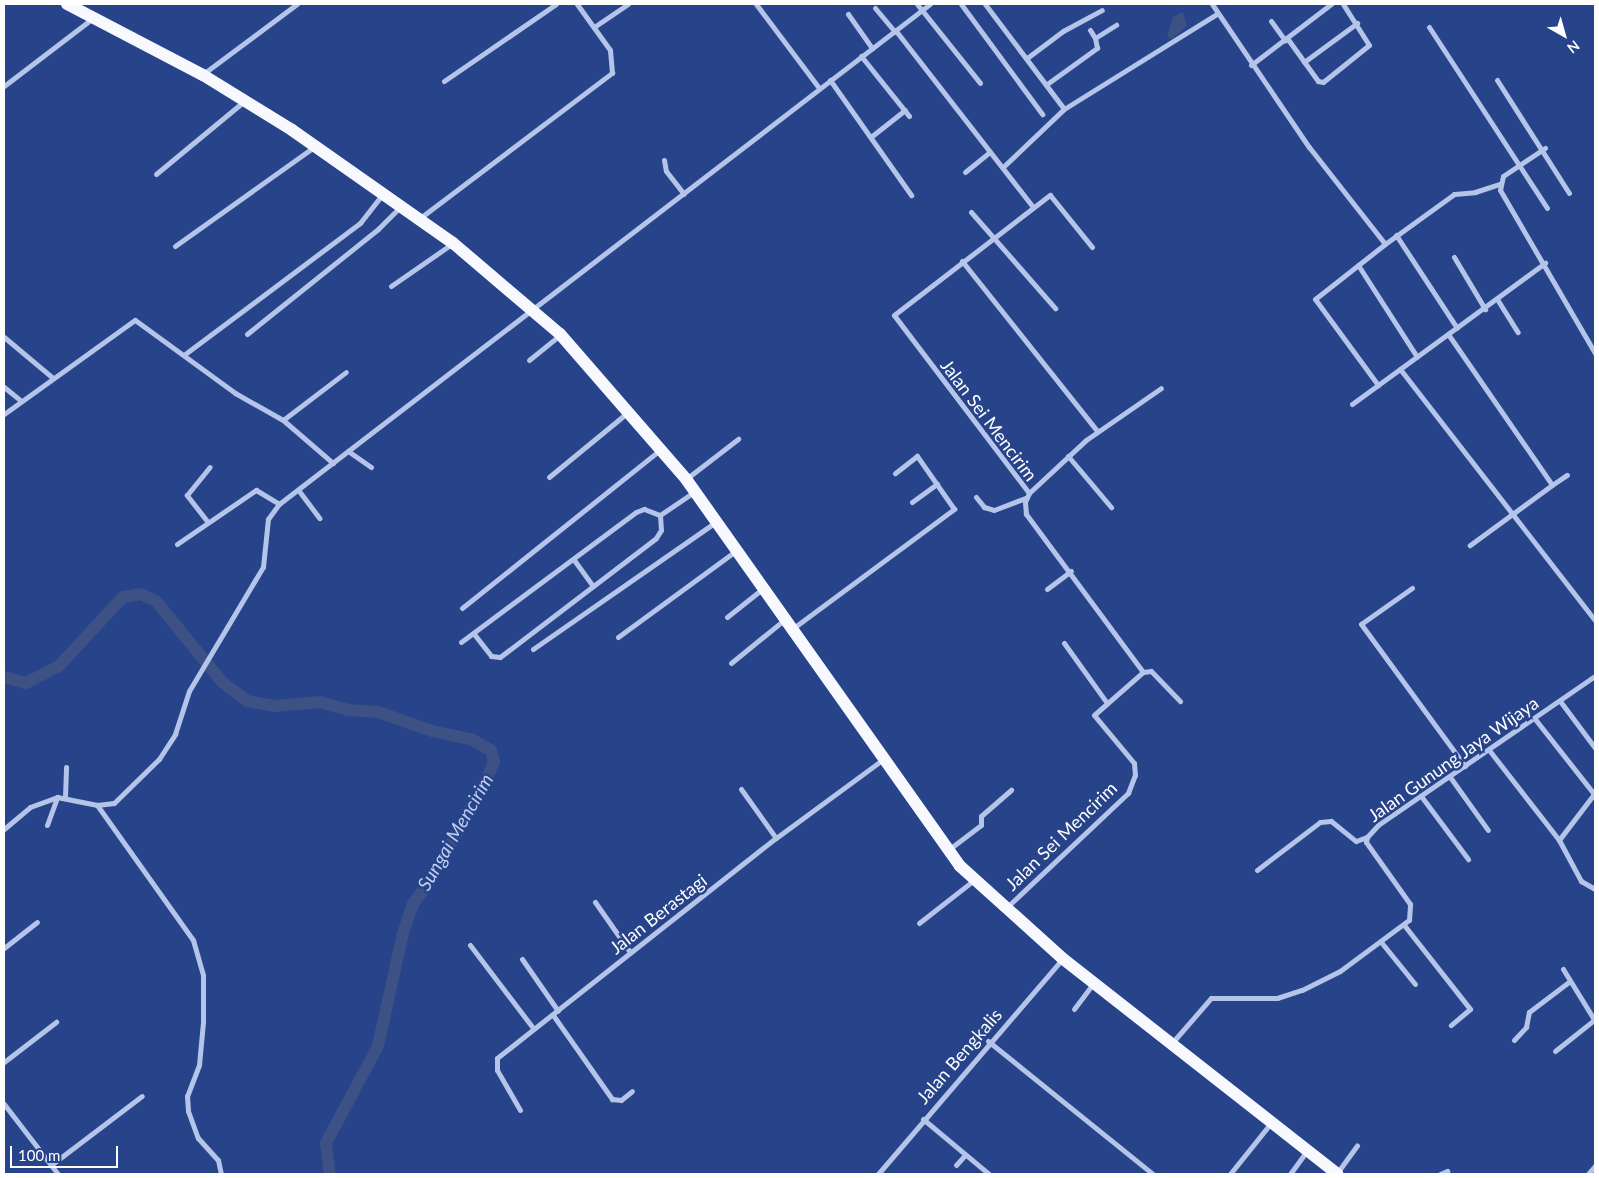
<!DOCTYPE html>
<style>
body{margin:0}
#map{position:relative;width:1599px;height:1178px;overflow:hidden;background:#27438a;font-family:Lato,sans-serif}
div>[style]{position:absolute}
.water>*{inset:0;background:#3d5185}
.river>*{height:12px;margin:-6px;padding:0 6px;transform-origin:6px;border-radius:6px;background:#3d5185}
.minor>*{height:5px;margin:-2.5px;padding:0 2.5px;transform-origin:2.5px;border-radius:2.5px;background:#b5c4e9}
.primary>*{height:12px;margin:-6px;padding:0 6px;transform-origin:6px;border-radius:6px;background:#f7f9fe}
span{translate:-50% -50%;white-space:nowrap;text-align:center;line-height:1.15;-webkit-text-stroke:5px #27438a;paint-order:stroke}
.street-label{font-size:18px;color:#fff}
.water-label{font-size:19px;color:#c0cff0;font-style:italic}
.frame{position:absolute;inset:0;border:5px solid #fff;pointer-events:none}
.north{position:absolute;left:1539px;top:10px;width:50px;height:50px;-webkit-text-stroke:4px #27438a;paint-order:stroke;rotate:142deg;font-size:14px;font-weight:700;line-height:20px;text-align:center;color:#fff}
.north::after{content:'';display:block;margin:auto;width:18px;height:22px;background:#fff;clip-path:polygon(50% 0,100% 100%,50% 72%,0 100%)}
.scale{position:absolute;left:10px;top:1146px;width:108px;height:22px;box-sizing:border-box;border:2px solid #fff;border-top:0;padding-left:6px;font-size:15px;line-height:18px;white-space:nowrap;color:#fff;-webkit-text-stroke:4px #27438a;paint-order:stroke}
</style>
<div id="map">
<div class="water">
<div style="clip-path:polygon(1183px 12px,1187px 26px,1172px 39px,1167px 37px,1173px 17px)"></div>
</div>
<div class="river">
<div style="left:4px;top:677px;width:23px;rotate:15deg"></div>
<div style="left:26px;top:683px;width:37px;rotate:-27deg"></div>
<div style="left:59px;top:666px;width:94px;rotate:-47.2deg"></div>
<div style="left:123px;top:597px;width:18px;rotate:-9deg"></div>
<div style="left:141px;top:594px;width:17px;rotate:25deg"></div>
<div style="left:156px;top:601px;width:104px;rotate:50.8deg"></div>
<div style="left:222px;top:682px;width:31px;rotate:37deg"></div>
<div style="left:247px;top:701px;width:28px;rotate:10deg"></div>
<div style="left:275px;top:706px;width:45px;rotate:-5.1deg"></div>
<div style="left:320px;top:702px;width:29px;rotate:16deg"></div>
<div style="left:348px;top:710px;width:30px;rotate:4deg"></div>
<div style="left:378px;top:712px;width:57px;rotate:19.4deg"></div>
<div style="left:432px;top:731px;width:40px;rotate:12deg"></div>
<div style="left:471px;top:739px;width:23px;rotate:29deg"></div>
<div style="left:491px;top:750px;width:12px;rotate:76deg"></div>
<div style="left:494px;top:762px;width:20px;rotate:114deg"></div>
<div style="left:486px;top:780px;width:108px;rotate:118.7deg"></div>
<div style="left:434px;top:875px;width:36px;rotate:126deg"></div>
<div style="left:413px;top:904px;width:31px;rotate:109deg"></div>
<div style="left:403px;top:933px;width:116px;rotate:102.5deg"></div>
<div style="left:378px;top:1046px;width:110px;rotate:118.2deg"></div>
<div style="left:326px;top:1143px;width:31px;rotate:83deg"></div>
</div>
<div class="minor">
<div style="left:756px;top:4px;width:105px;rotate:53.1deg"></div>
<div style="left:917px;top:4px;width:101px;rotate:51.4deg"></div>
<div style="left:961px;top:4px;width:137px;rotate:53.6deg"></div>
<div style="left:985px;top:4px;width:131px;rotate:53deg"></div>
<div style="left:1212px;top:4px;width:173px;rotate:55.9deg"></div>
<div style="left:1309px;top:147px;width:123px;rotate:51.9deg"></div>
<div style="left:1385px;top:244px;width:89px;rotate:141.8deg"></div>
<div style="left:1315px;top:299px;width:107px;rotate:53.8deg"></div>
<div style="left:875px;top:8px;width:31px;rotate:50deg"></div>
<div style="left:848px;top:14px;width:42px;rotate:54.8deg"></div>
<div style="left:1271px;top:21px;width:24px;rotate:54deg"></div>
<div style="left:594px;top:27px;width:41px;rotate:-34.1deg"></div>
<div style="left:1429px;top:27px;width:216px;rotate:56.9deg"></div>
<div style="left:1090px;top:30px;width:9px;rotate:58deg"></div>
<div style="left:896px;top:31px;width:222px;rotate:52.1deg"></div>
<div style="left:1287px;top:38px;width:53px;rotate:54.2deg"></div>
<div style="left:1318px;top:81px;width:5px;rotate:11deg"></div>
<div style="left:1323px;top:82px;width:59px;rotate:-38.8deg"></div>
<div style="left:1369px;top:45px;width:49px;rotate:-122.4deg"></div>
<div style="left:861px;top:56px;width:77px;rotate:51.3deg"></div>
<div style="left:1027px;top:58px;width:45px;rotate:-36.9deg"></div>
<div style="left:1063px;top:31px;width:44px;rotate:-28.3deg"></div>
<div style="left:1304px;top:62px;width:66px;rotate:-36.3deg"></div>
<div style="left:1251px;top:65px;width:101px;rotate:-37.3deg"></div>
<div style="left:203px;top:74px;width:117px;rotate:-36.7deg"></div>
<div style="left:830px;top:80px;width:141px;rotate:54.8deg"></div>
<div style="left:1497px;top:80px;width:134px;rotate:57.5deg"></div>
<div style="left:444px;top:81px;width:136px;rotate:-34.5deg"></div>
<div style="left:1047px;top:84px;width:62px;rotate:-35.8deg"></div>
<div style="left:1097px;top:48px;width:10px;rotate:-101deg"></div>
<div style="left:1095px;top:38px;width:25px;rotate:-32deg"></div>
<div style="left:4px;top:86px;width:112px;rotate:-37.4deg"></div>
<div style="left:872px;top:136px;width:42px;rotate:-38.2deg"></div>
<div style="left:1545px;top:148px;width:50px;rotate:146.3deg"></div>
<div style="left:1503px;top:176px;width:14px;rotate:102deg"></div>
<div style="left:1500px;top:190px;width:189px;rotate:59.8deg"></div>
<div style="left:664px;top:160px;width:11px;rotate:80deg"></div>
<div style="left:666px;top:171px;width:29px;rotate:52deg"></div>
<div style="left:1003px;top:167px;width:84px;rotate:-43.6deg"></div>
<div style="left:1064px;top:109px;width:181px;rotate:-31.9deg"></div>
<div style="left:965px;top:172px;width:32px;rotate:-39deg"></div>
<div style="left:156px;top:174px;width:113px;rotate:-39.6deg"></div>
<div style="left:971px;top:212px;width:128px;rotate:48.8deg"></div>
<div style="left:420px;top:218px;width:241px;rotate:-37.1deg"></div>
<div style="left:612px;top:73px;width:23px;rotate:-95deg"></div>
<div style="left:610px;top:50px;width:57px;rotate:-125.7deg"></div>
<div style="left:1396px;top:235px;width:111px;rotate:56.7deg"></div>
<div style="left:1385px;top:244px;width:85px;rotate:-35.9deg"></div>
<div style="left:1454px;top:194px;width:21px;rotate:-5deg"></div>
<div style="left:1475px;top:192px;width:26px;rotate:-18deg"></div>
<div style="left:175px;top:246px;width:171px;rotate:-35.5deg"></div>
<div style="left:1454px;top:257px;width:61px;rotate:59.2deg"></div>
<div style="left:962px;top:261px;width:217px;rotate:51.5deg"></div>
<div style="left:1358px;top:265px;width:109px;rotate:57.3deg"></div>
<div style="left:391px;top:286px;width:75px;rotate:-34.7deg"></div>
<div style="left:1497px;top:299px;width:39px;rotate:58deg"></div>
<div style="left:247px;top:334px;width:168px;rotate:-38.7deg"></div>
<div style="left:378px;top:229px;width:33px;rotate:-45deg"></div>
<div style="left:1448px;top:334px;width:183px;rotate:55.4deg"></div>
<div style="left:1552px;top:485px;width:102px;rotate:143.8deg"></div>
<div style="left:4px;top:337px;width:64px;rotate:39.9deg"></div>
<div style="left:185px;top:354px;width:219px;rotate:-36.8deg"></div>
<div style="left:360px;top:223px;width:36px;rotate:-52deg"></div>
<div style="left:529px;top:360px;width:40px;rotate:-39deg"></div>
<div style="left:1400px;top:369px;width:180px;rotate:-36.2deg"></div>
<div style="left:4px;top:387px;width:22px;rotate:39deg"></div>
<div style="left:1352px;top:404px;width:59px;rotate:-36.1deg"></div>
<div style="left:1400px;top:369px;width:318px;rotate:52.2deg"></div>
<div style="left:4px;top:414px;width:161px;rotate:-35.7deg"></div>
<div style="left:135px;top:320px;width:124px;rotate:36.1deg"></div>
<div style="left:235px;top:393px;width:55px;rotate:29.4deg"></div>
<div style="left:283px;top:420px;width:66px;rotate:40.7deg"></div>
<div style="left:283px;top:420px;width:79px;rotate:-37.3deg"></div>
<div style="left:348px;top:451px;width:28px;rotate:35deg"></div>
<div style="left:1068px;top:456px;width:67px;rotate:49.9deg"></div>
<div style="left:549px;top:477px;width:102px;rotate:-39.4deg"></div>
<div style="left:686px;top:479px;width:66px;rotate:-37.6deg"></div>
<div style="left:1552px;top:485px;width:18px;rotate:-34deg"></div>
<div style="left:299px;top:491px;width:34px;rotate:53deg"></div>
<div style="left:1029px;top:493px;width:223px;rotate:-127.2deg"></div>
<div style="left:894px;top:315px;width:197px;rotate:-37.6deg"></div>
<div style="left:1050px;top:195px;width:67px;rotate:51.1deg"></div>
<div style="left:976px;top:497px;width:13px;rotate:51deg"></div>
<div style="left:984px;top:507px;width:10px;rotate:17deg"></div>
<div style="left:994px;top:510px;width:34px;rotate:-21deg"></div>
<div style="left:912px;top:502px;width:31px;rotate:-36deg"></div>
<div style="left:207px;top:521px;width:33px;rotate:-128deg"></div>
<div style="left:187px;top:495px;width:36px;rotate:-51deg"></div>
<div style="left:177px;top:544px;width:96px;rotate:-34.4deg"></div>
<div style="left:256px;top:490px;width:27px;rotate:31deg"></div>
<div style="left:574px;top:560px;width:32px;rotate:54deg"></div>
<div style="left:1412px;top:588px;width:62px;rotate:144.8deg"></div>
<div style="left:1361px;top:624px;width:176px;rotate:53.8deg"></div>
<div style="left:1047px;top:589px;width:30px;rotate:-37deg"></div>
<div style="left:462px;top:608px;width:253px;rotate:-38.6deg"></div>
<div style="left:727px;top:617px;width:43px;rotate:-38.5deg"></div>
<div style="left:792px;top:629px;width:202px;rotate:-36.5deg"></div>
<div style="left:954px;top:509px;width:65px;rotate:-124.9deg"></div>
<div style="left:917px;top:456px;width:28px;rotate:142deg"></div>
<div style="left:474px;top:634px;width:28px;rotate:52deg"></div>
<div style="left:491px;top:656px;width:9px;rotate:6deg"></div>
<div style="left:500px;top:657px;width:196px;rotate:-37.3deg"></div>
<div style="left:656px;top:538px;width:9px;rotate:-58deg"></div>
<div style="left:661px;top:530px;width:15px;rotate:-94deg"></div>
<div style="left:618px;top:637px;width:144px;rotate:-36.2deg"></div>
<div style="left:461px;top:642px;width:218px;rotate:-36.6deg"></div>
<div style="left:636px;top:512px;width:9px;rotate:-21deg"></div>
<div style="left:644px;top:509px;width:17px;rotate:21deg"></div>
<div style="left:660px;top:515px;width:41px;rotate:-34.1deg"></div>
<div style="left:1064px;top:643px;width:74px;rotate:54.4deg"></div>
<div style="left:533px;top:649px;width:221px;rotate:-34.8deg"></div>
<div style="left:731px;top:663px;width:68px;rotate:-39.1deg"></div>
<div style="left:1143px;top:672px;width:197px;rotate:-126.5deg"></div>
<div style="left:1026px;top:514px;width:12px;rotate:-95deg"></div>
<div style="left:1025px;top:502px;width:10px;rotate:-66deg"></div>
<div style="left:1029px;top:493px;width:78px;rotate:-42.9deg"></div>
<div style="left:1086px;top:440px;width:91px;rotate:-34.7deg"></div>
<div style="left:1143px;top:672px;width:8px;rotate:-7deg"></div>
<div style="left:1151px;top:671px;width:42px;rotate:46deg"></div>
<div style="left:1560px;top:701px;width:59px;rotate:53.3deg"></div>
<div style="left:1535px;top:719px;width:95px;rotate:51.8deg"></div>
<div style="left:1594px;top:794px;width:58px;rotate:127.3deg"></div>
<div style="left:1489px;top:750px;width:114px;rotate:52.1deg"></div>
<div style="left:1559px;top:840px;width:47px;rotate:61.8deg"></div>
<div style="left:1581px;top:881px;width:16px;rotate:30deg"></div>
<div style="left:1450px;top:777px;width:65px;rotate:54.4deg"></div>
<div style="left:741px;top:789px;width:60px;rotate:54.5deg"></div>
<div style="left:1421px;top:796px;width:79px;rotate:53.3deg"></div>
<div style="left:65px;top:797px;width:30px;rotate:-88deg"></div>
<div style="left:97px;top:805px;width:166px;rotate:54.6deg"></div>
<div style="left:193px;top:940px;width:36px;rotate:74deg"></div>
<div style="left:203px;top:975px;width:47px;rotate:90deg"></div>
<div style="left:203px;top:1022px;width:43px;rotate:95.3deg"></div>
<div style="left:199px;top:1065px;width:33px;rotate:111deg"></div>
<div style="left:187px;top:1096px;width:15px;rotate:86deg"></div>
<div style="left:188px;top:1111px;width:29px;rotate:70deg"></div>
<div style="left:198px;top:1138px;width:30px;rotate:48deg"></div>
<div style="left:218px;top:1160px;width:14px;rotate:78deg"></div>
<div style="left:47px;top:825px;width:30px;rotate:-70deg"></div>
<div style="left:4px;top:829px;width:34px;rotate:-40deg"></div>
<div style="left:30px;top:807px;width:29px;rotate:-20deg"></div>
<div style="left:57px;top:797px;width:41px;rotate:11.3deg"></div>
<div style="left:97px;top:805px;width:17px;rotate:-7deg"></div>
<div style="left:114px;top:803px;width:63px;rotate:-44.4deg"></div>
<div style="left:159px;top:759px;width:30px;rotate:-57deg"></div>
<div style="left:175px;top:734px;width:45px;rotate:-72deg"></div>
<div style="left:189px;top:691px;width:144px;rotate:-59.2deg"></div>
<div style="left:263px;top:567px;width:48px;rotate:-84.1deg"></div>
<div style="left:268px;top:519px;width:19px;rotate:-54deg"></div>
<div style="left:279px;top:504px;width:821px;rotate:-37.53deg"></div>
<div style="left:948px;top:850px;width:41px;rotate:-37.1deg"></div>
<div style="left:981px;top:825px;width:9px;rotate:-90deg"></div>
<div style="left:981px;top:816px;width:40px;rotate:-41deg"></div>
<div style="left:1257px;top:870px;width:79px;rotate:-37.3deg"></div>
<div style="left:1320px;top:822px;width:11px;rotate:-5deg"></div>
<div style="left:1331px;top:821px;width:32px;rotate:39deg"></div>
<div style="left:1356px;top:841px;width:12px;rotate:-20deg"></div>
<div style="left:1367px;top:837px;width:16px;rotate:-47deg"></div>
<div style="left:1378px;top:825px;width:263px;rotate:-34.5deg"></div>
<div style="left:595px;top:902px;width:61px;rotate:55deg"></div>
<div style="left:1006px;top:908px;width:168px;rotate:-43.3deg"></div>
<div style="left:1128px;top:793px;width:19px;rotate:-69deg"></div>
<div style="left:1135px;top:775px;width:12px;rotate:-95deg"></div>
<div style="left:1134px;top:763px;width:62px;rotate:-129.8deg"></div>
<div style="left:1094px;top:715px;width:65px;rotate:-41.3deg"></div>
<div style="left:919px;top:923px;width:70px;rotate:-38deg"></div>
<div style="left:1404px;top:925px;width:107px;rotate:51.8deg"></div>
<div style="left:1470px;top:1009px;width:25px;rotate:140deg"></div>
<div style="left:1381px;top:942px;width:54px;rotate:51deg"></div>
<div style="left:470px;top:945px;width:104px;rotate:52.8deg"></div>
<div style="left:4px;top:948px;width:42px;rotate:-38.2deg"></div>
<div style="left:522px;top:959px;width:63px;rotate:55.3deg"></div>
<div style="left:1563px;top:969px;width:61px;rotate:58.4deg"></div>
<div style="left:1074px;top:1009px;width:34px;rotate:-53deg"></div>
<div style="left:553px;top:1015px;width:103px;rotate:54.9deg"></div>
<div style="left:612px;top:1099px;width:9px;rotate:6deg"></div>
<div style="left:621px;top:1100px;width:14px;rotate:-39deg"></div>
<div style="left:1514px;top:1040px;width:18px;rotate:-47deg"></div>
<div style="left:1526px;top:1027px;width:15px;rotate:-79deg"></div>
<div style="left:1529px;top:1012px;width:51px;rotate:-37.1deg"></div>
<div style="left:988px;top:1041px;width:212px;rotate:38.9deg"></div>
<div style="left:1171px;top:1044px;width:61px;rotate:-49deg"></div>
<div style="left:1211px;top:998px;width:66px"></div>
<div style="left:1277px;top:998px;width:26px;rotate:-18deg"></div>
<div style="left:1302px;top:990px;width:42px;rotate:-26.6deg"></div>
<div style="left:1340px;top:971px;width:86px;rotate:-36.5deg"></div>
<div style="left:1409px;top:920px;width:16px;rotate:-86deg"></div>
<div style="left:1410px;top:904px;width:76px;rotate:-125.4deg"></div>
<div style="left:1366px;top:842px;width:5px;rotate:-79deg"></div>
<div style="left:1555px;top:1051px;width:50px;rotate:-38.5deg"></div>
<div style="left:4px;top:1062px;width:66px;rotate:-37.6deg"></div>
<div style="left:4px;top:1104px;width:88px;rotate:52.4deg"></div>
<div style="left:520px;top:1110px;width:46px;rotate:-119.9deg"></div>
<div style="left:497px;top:1070px;width:12px;rotate:-90deg"></div>
<div style="left:497px;top:1058px;width:355px;rotate:-38.3deg"></div>
<div style="left:776px;top:838px;width:132px;rotate:-36.3deg"></div>
<div style="left:923px;top:1119px;width:86px;rotate:39.8deg"></div>
<div style="left:51px;top:1165px;width:114px;rotate:-37.2deg"></div>
<div style="left:956px;top:1165px;width:13px;rotate:-48deg"></div>
<div style="left:1337px;top:1173px;width:34px;rotate:-54deg"></div>
<div style="left:878px;top:1174px;width:283px;rotate:-49.4deg"></div>
<div style="left:1230px;top:1174px;width:64px;rotate:-51.3deg"></div>
<div style="left:1290px;top:1174px;width:27px;rotate:-54deg"></div>
<div style="left:1440px;top:1174px;width:8px;rotate:-23deg"></div>
<div style="left:1588px;top:1174px;width:11px;rotate:-49deg"></div>
</div>
<div class="primary">
<div style="left:67px;top:4px;width:153px;rotate:27.6deg"></div>
<div style="left:203px;top:75px;width:105px;rotate:31.7deg"></div>
<div style="left:292px;top:130px;width:197px;rotate:35.1deg"></div>
<div style="left:453px;top:243px;width:140px;rotate:40.4deg"></div>
<div style="left:560px;top:334px;width:192px;rotate:49deg"></div>
<div style="left:686px;top:479px;width:474px;rotate:54.7deg"></div>
<div style="left:960px;top:866px;width:137px;rotate:42deg"></div>
<div style="left:1062px;top:958px;width:350px;rotate:38.1deg"></div>
</div>
<div class="street-label">
<span style="left:989px;top:420px;rotate:53deg">Jalan Sei Mencirim</span>
<span style="left:1453px;top:759px;rotate:-35deg">Jalan Gunung Jaya Wijaya</span>
<span style="left:1061px;top:836px;rotate:-44deg">Jalan Sei Mencirim</span>
<span style="left:658px;top:914px;rotate:-38deg">Jalan Berastagi</span>
<span style="left:959px;top:1056px;rotate:-49deg">Jalan Bengkalis</span>
</div>
<div class="water-label">
<span style="left:455px;top:832px;rotate:-60deg">Sungai Mencirim</span>
</div>
<div class="frame"></div>
<div class="north">N</div>
<div class="scale">100 m</div>
</div>
